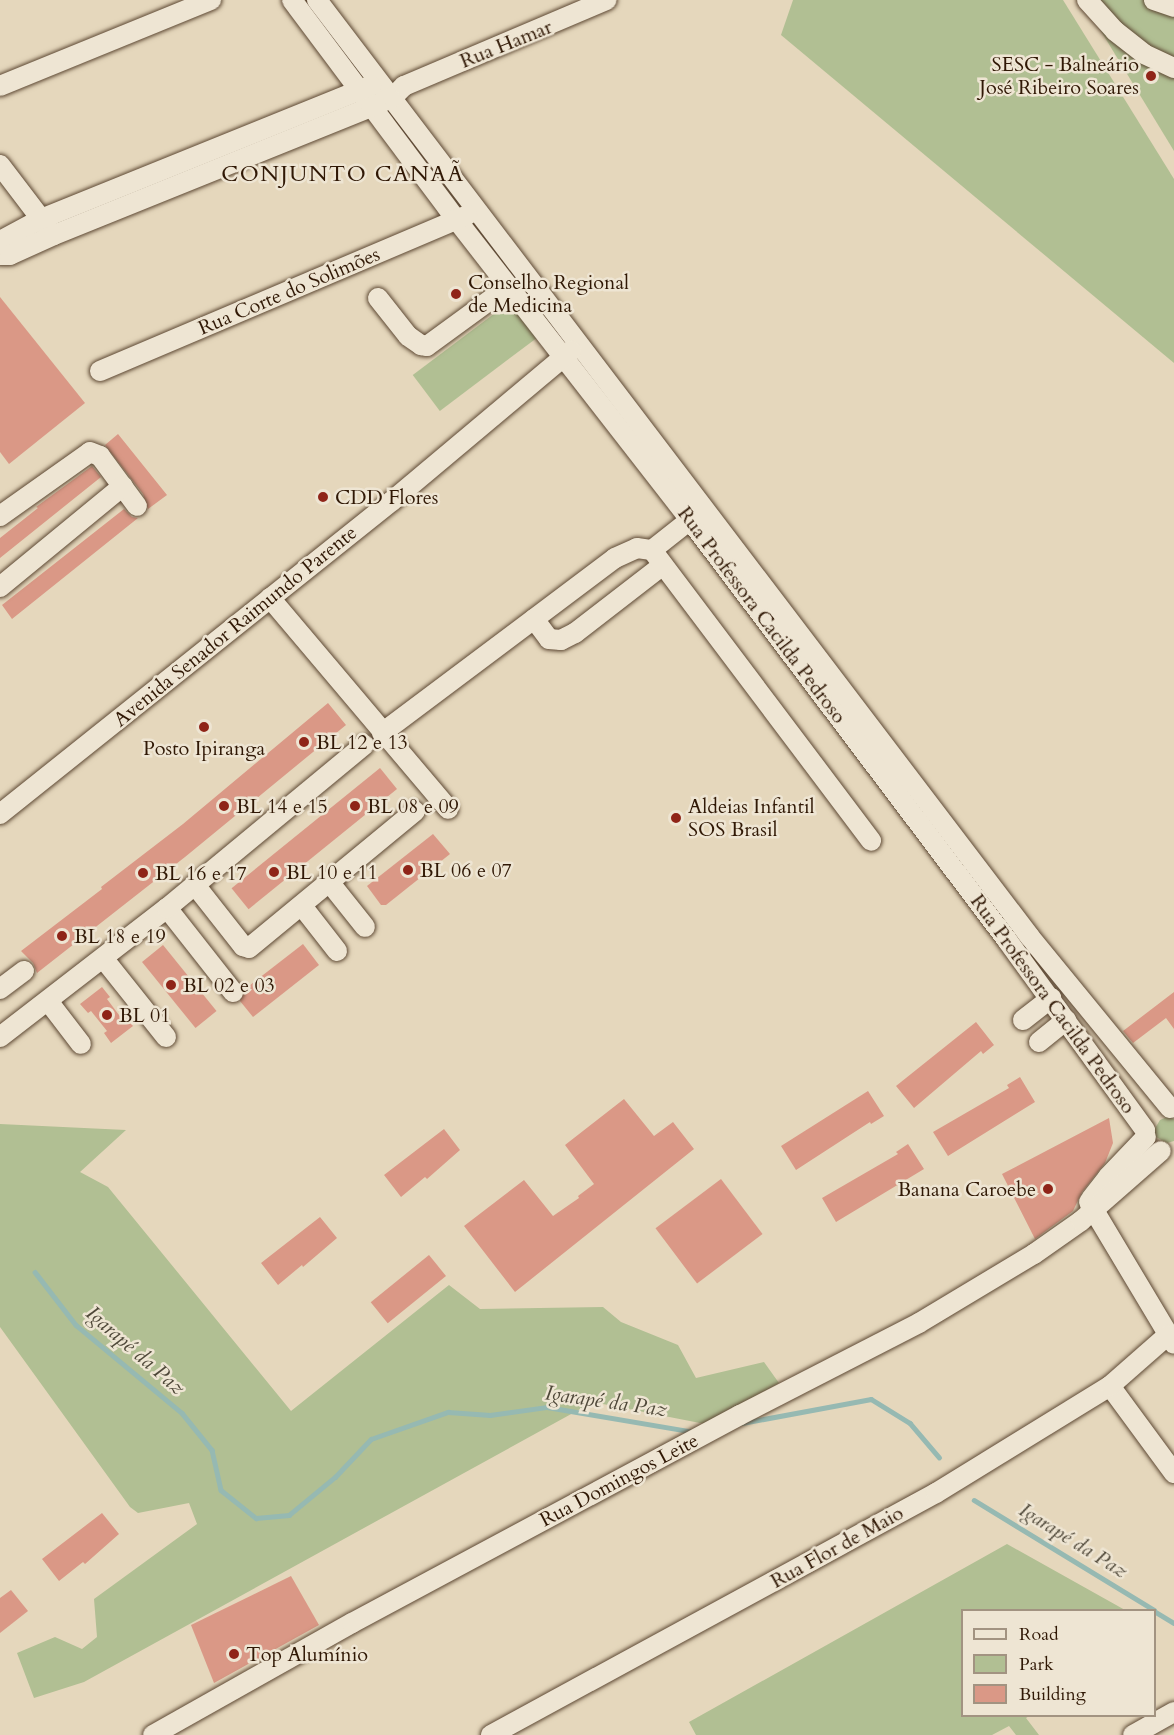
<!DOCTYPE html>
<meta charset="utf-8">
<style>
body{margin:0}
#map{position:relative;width:1174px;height:1735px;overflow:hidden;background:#e5d7bc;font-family:Cardo,serif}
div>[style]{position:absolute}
.green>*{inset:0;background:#b1bf93;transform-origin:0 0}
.stream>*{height:4.5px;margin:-2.25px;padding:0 2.25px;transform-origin:2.25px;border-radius:2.25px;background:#96b9b2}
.building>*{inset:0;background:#da9886;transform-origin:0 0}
.roads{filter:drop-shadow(0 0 2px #5d4833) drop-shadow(0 0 2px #5d4833)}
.minor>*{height:20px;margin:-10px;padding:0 10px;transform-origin:10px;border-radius:10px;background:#eee5d3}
.dots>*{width:16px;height:16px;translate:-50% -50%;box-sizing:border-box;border:3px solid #eee5d3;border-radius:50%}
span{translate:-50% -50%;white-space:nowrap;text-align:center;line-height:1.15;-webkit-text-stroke:5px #eee5d3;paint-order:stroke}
.street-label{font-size:20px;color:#301805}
.poi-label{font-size:20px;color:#301805}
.right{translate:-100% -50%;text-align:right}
.left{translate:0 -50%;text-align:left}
.water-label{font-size:21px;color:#4f4839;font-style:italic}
.quarter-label{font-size:22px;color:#301805;letter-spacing:1.5px}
.legend{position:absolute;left:961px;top:1609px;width:195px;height:108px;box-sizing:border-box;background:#eee5d3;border:2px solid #a29381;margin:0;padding:8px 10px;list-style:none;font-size:18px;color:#301805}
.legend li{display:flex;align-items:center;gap:12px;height:30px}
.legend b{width:30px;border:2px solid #a29381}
</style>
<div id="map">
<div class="green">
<div style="clip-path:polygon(793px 0,1063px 0,1174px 179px,1174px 363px,781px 35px)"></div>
<div style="clip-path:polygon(1082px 0,1174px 0,1174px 151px)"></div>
<div style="left:511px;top:301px;width:45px;height:123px;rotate:53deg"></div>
<div style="clip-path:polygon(1167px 1117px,1174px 1119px,1174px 1141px,1167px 1143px,1156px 1137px,1154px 1130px,1160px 1120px)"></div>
<div style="clip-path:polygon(0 1124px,126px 1130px,80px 1172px,108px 1187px,291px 1411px,449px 1285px,480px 1309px,603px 1307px,621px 1322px,678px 1345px,696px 1378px,764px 1362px,779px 1383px,705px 1424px,593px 1402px,84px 1682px,34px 1698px,17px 1653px,55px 1637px,82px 1649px,97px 1637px,94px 1599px,197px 1524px,189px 1503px,138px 1513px,130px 1507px,0 1327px)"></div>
<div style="clip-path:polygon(1007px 1544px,1125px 1610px,962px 1610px,962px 1716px,1029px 1716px,1026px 1718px,1039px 1735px,1016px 1735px,1009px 1726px,992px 1735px,696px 1735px,689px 1722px)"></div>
</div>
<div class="stream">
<div style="left:35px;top:1272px;width:67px;rotate:52.3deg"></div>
<div style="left:76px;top:1325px;width:138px;rotate:39.7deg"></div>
<div style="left:182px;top:1413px;width:48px;rotate:51deg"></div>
<div style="left:212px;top:1450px;width:41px;rotate:77.3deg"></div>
<div style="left:221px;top:1490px;width:45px;rotate:38.7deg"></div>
<div style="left:256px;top:1518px;width:33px;rotate:-5deg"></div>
<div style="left:289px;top:1515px;width:60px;rotate:-39.6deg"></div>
<div style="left:335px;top:1477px;width:52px;rotate:-46.5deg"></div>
<div style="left:371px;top:1439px;width:82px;rotate:-19.3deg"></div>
<div style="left:448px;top:1412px;width:42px;rotate:4.1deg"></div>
<div style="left:490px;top:1415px;width:58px;rotate:-8deg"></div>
<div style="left:547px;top:1407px;width:150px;rotate:9.6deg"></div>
<div style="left:742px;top:1423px;width:131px;rotate:-10.5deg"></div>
<div style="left:871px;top:1399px;width:46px;rotate:31.6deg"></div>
<div style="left:910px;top:1423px;width:45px;rotate:49.5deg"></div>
<div style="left:974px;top:1500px;width:211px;rotate:31.4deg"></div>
<div style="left:1154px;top:1611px;width:23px;rotate:31deg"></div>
</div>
<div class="building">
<div style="clip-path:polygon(0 297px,85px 403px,9px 464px,0 452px)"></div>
<div style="clip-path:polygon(118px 434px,167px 495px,148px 509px,143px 494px,105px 445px)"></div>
<div style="clip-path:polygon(92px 466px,101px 477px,0 558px,0 538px,38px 508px,36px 507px)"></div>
<div style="clip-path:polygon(124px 509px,132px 517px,138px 518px,12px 619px,2px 605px)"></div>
<div style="clip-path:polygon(328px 703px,346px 725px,185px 857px,37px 973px,33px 963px,21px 951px,102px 889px,101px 887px,183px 824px)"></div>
<div style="left:380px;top:768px;width:27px;height:191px;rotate:51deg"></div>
<div style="clip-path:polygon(433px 834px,450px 854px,386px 905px,381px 905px,367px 886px)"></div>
<div style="clip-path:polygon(303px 944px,319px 965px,253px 1017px,240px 1001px,245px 989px)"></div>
<div style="left:163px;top:945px;width:85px;height:27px;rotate:51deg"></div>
<div style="clip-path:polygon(102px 987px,110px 997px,107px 999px,122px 1019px,125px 1016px,133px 1026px,111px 1043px,104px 1033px,107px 1031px,91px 1011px,88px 1013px,80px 1004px)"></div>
<div style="clip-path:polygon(1174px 992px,1174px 1029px,1166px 1018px,1133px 1043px,1123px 1031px)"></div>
<div style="clip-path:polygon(976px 1022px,994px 1045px,983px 1054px,981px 1051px,914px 1108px,896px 1086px)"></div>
<div style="clip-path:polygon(1020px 1077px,1035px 1102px,948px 1156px,933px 1132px,1009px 1088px,1007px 1085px)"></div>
<div style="clip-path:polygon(868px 1091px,884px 1116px,871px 1124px,870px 1122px,796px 1170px,781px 1146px)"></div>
<div style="clip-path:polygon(624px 1099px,654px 1136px,673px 1122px,694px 1149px,515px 1292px,464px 1226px,524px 1180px,553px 1216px,579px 1198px,578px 1196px,594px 1184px,565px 1145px)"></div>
<div style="clip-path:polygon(1109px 1118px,1113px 1143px,1105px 1163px,1082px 1192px,1073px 1211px,1035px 1239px,1002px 1174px)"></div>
<div style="clip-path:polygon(444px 1129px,460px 1150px,427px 1179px,425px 1177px,401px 1197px,384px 1175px)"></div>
<div style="clip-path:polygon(908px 1144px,924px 1169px,836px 1222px,822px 1198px,898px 1154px,896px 1152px)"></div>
<div style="left:721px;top:1179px;width:69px;height:82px;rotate:53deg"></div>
<div style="clip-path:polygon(320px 1217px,337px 1238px,303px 1267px,302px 1265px,278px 1285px,261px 1263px)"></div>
<div style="left:429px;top:1255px;width:27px;height:75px;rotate:51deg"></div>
<div style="clip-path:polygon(102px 1513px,119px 1534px,85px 1564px,83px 1562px,59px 1581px,42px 1559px)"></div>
<div style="clip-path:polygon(291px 1576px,319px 1625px,214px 1683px,191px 1625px)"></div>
<div style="clip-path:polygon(11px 1590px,28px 1611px,0 1633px,0 1598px)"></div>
</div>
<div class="roads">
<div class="minor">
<div style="left:292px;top:0;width:274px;rotate:53.2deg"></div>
<div style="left:456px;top:219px;width:381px;rotate:52.1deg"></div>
<div style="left:690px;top:520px;width:526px;rotate:52.96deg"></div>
<div style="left:1007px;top:940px;width:235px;rotate:54deg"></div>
<div style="left:317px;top:0;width:1177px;rotate:52.73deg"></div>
<div style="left:1030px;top:937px;width:221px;rotate:50.7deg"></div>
<div style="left:1087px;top:0;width:42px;rotate:47.9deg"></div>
<div style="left:1115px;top:31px;width:37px;rotate:38deg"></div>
<div style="left:1144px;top:54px;width:33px;rotate:25deg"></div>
<div style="left:1154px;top:0;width:21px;rotate:19deg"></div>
<div style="left:0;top:86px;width:228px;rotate:-22.2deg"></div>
<div style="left:0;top:165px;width:79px;rotate:52.7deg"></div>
<div style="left:0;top:241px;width:47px;rotate:-28.2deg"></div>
<div style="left:41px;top:219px;width:356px;rotate:-22deg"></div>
<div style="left:0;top:255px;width:10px"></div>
<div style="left:10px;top:255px;width:48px;rotate:-24.4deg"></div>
<div style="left:54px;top:235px;width:342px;rotate:-22deg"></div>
<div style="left:371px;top:107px;width:24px;rotate:-24deg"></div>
<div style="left:393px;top:97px;width:16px;rotate:-45deg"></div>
<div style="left:404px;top:86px;width:220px;rotate:-23deg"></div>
<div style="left:378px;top:298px;width:48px;rotate:51.7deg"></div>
<div style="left:408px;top:336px;width:16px;rotate:35deg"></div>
<div style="left:421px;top:345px;width:6px;rotate:9deg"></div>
<div style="left:427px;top:346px;width:100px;rotate:-36.1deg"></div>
<div style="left:100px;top:371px;width:399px;rotate:-23deg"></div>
<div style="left:0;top:516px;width:110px;rotate:-35.4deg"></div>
<div style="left:90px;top:452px;width:11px;rotate:22deg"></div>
<div style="left:100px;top:456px;width:62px;rotate:53.5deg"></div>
<div style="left:652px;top:550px;width:48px;rotate:-38.3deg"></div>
<div style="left:0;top:587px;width:159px;rotate:-39.4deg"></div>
<div style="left:270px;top:598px;width:276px;rotate:49.8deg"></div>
<div style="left:534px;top:619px;width:25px;rotate:53deg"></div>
<div style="left:549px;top:639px;width:12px;rotate:5deg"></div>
<div style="left:561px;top:640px;width:16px;rotate:-27deg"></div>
<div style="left:575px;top:633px;width:111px;rotate:-37.7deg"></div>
<div style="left:382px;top:733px;width:291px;rotate:-36.9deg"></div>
<div style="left:615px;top:558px;width:24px;rotate:-24deg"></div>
<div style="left:637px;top:548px;width:15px;rotate:8deg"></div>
<div style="left:652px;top:550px;width:364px;rotate:53deg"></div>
<div style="left:0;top:814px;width:502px;rotate:-38.61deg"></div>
<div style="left:392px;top:501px;width:234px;rotate:-40deg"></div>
<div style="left:330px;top:883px;width:56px;rotate:51.5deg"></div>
<div style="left:195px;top:885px;width:78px;rotate:51.8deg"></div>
<div style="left:243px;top:946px;width:6px;rotate:18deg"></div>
<div style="left:249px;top:948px;width:215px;rotate:-39.5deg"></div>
<div style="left:302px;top:906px;width:57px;rotate:52.1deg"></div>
<div style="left:167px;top:908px;width:107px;rotate:51.8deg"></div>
<div style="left:103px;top:958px;width:101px;rotate:51.4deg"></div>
<div style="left:0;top:989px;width:30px;rotate:-37deg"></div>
<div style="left:48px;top:1001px;width:54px;rotate:52.5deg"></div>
<div style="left:1023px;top:1020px;width:36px;rotate:-38deg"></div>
<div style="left:0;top:1037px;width:211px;rotate:-37.7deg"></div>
<div style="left:167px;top:908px;width:256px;rotate:-39.6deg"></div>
<div style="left:1039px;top:1042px;width:35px;rotate:-39deg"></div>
<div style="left:1091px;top:1199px;width:28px;rotate:-52deg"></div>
<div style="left:1108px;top:1177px;width:55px;rotate:-46.5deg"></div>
<div style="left:1089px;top:1202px;width:165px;rotate:59.1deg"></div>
<div style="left:1110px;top:1386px;width:108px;rotate:53.7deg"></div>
<div style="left:153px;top:1735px;width:228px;rotate:-29.4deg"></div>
<div style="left:352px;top:1623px;width:440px;rotate:-28.2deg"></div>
<div style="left:740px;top:1415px;width:201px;rotate:-27.2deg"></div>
<div style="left:919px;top:1323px;width:134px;rotate:-31deg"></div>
<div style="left:1034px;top:1254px;width:57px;rotate:-35.1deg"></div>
<div style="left:1081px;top:1221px;width:106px;rotate:-41.2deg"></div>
<div style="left:491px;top:1735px;width:507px;rotate:-28.54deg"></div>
<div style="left:936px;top:1493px;width:204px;rotate:-31.6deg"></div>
<div style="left:1110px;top:1386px;width:77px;rotate:-41.3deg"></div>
<div style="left:1133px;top:1735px;width:47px;rotate:-29.3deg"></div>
</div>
</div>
<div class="dots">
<div style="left:1151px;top:76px;background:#8f2418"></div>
<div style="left:456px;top:294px;background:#8f2418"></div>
<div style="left:323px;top:497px;background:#8f2418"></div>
<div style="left:204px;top:727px;background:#8f2418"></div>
<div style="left:304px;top:742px;background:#8f2418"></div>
<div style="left:224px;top:806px;background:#8f2418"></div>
<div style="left:355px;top:806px;background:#8f2418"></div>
<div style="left:676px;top:818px;background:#8f2418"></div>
<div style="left:408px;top:870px;background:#8f2418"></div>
<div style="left:274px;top:872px;background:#8f2418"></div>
<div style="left:143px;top:873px;background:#8f2418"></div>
<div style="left:62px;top:936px;background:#8f2418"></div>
<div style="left:171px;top:985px;background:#8f2418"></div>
<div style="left:107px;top:1015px;background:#8f2418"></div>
<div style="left:1048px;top:1189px;background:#8f2418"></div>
<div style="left:234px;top:1654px;background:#8f2418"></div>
</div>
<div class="street-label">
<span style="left:506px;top:44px;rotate:-22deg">Rua Hamar</span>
<span style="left:289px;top:291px;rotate:-23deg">Rua Corte do Solimões</span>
<span style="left:762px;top:615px;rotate:53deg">Rua Professora Cacilda Pedroso</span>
<span style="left:235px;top:626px;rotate:-39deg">Avenida Senador Raimundo Parente</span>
<span style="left:1053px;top:1004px;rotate:54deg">Rua Professora Cacilda Pedroso</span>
<span style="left:619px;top:1480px;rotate:-28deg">Rua Domingos Leite</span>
<span style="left:837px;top:1547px;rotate:-29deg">Rua Flor de Maio</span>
</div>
<div class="poi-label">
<span class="right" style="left:1139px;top:76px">SESC - Balneário<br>José Ribeiro Soares</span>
<span class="left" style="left:468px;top:294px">Conselho Regional<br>de Medicina</span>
<span class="left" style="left:335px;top:497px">CDD Flores</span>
<span class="left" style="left:316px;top:742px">BL 12 e 13</span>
<span style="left:204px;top:748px">Posto Ipiranga</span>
<span class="left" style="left:236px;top:806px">BL 14 e 15</span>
<span class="left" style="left:367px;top:806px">BL 08 e 09</span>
<span class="left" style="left:688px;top:818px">Aldeias Infantil<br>SOS Brasil</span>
<span class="left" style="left:420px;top:870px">BL 06 e 07</span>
<span class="left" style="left:286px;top:872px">BL 10 e 11</span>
<span class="left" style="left:155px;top:873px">BL 16 e 17</span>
<span class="left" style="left:74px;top:936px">BL 18 e 19</span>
<span class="left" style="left:183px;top:985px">BL 02 e 03</span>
<span class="left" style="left:119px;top:1015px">BL 01</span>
<span class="right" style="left:1036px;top:1189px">Banana Caroebe</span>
<span class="left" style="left:246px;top:1654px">Top Alumínio</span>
</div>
<div class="water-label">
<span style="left:135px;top:1351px;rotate:41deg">Igarapé da Paz</span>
<span style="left:606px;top:1402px;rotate:8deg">Igarapé da Paz</span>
<span style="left:1073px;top:1541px;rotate:32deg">Igarapé da Paz</span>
</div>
<div class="quarter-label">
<span style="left:343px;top:175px">CONJUNTO CANAÃ</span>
</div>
<ul class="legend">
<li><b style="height:8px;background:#eee5d3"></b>Road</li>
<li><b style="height:16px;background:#b1bf93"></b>Park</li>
<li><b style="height:16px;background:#da9886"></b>Building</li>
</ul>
</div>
